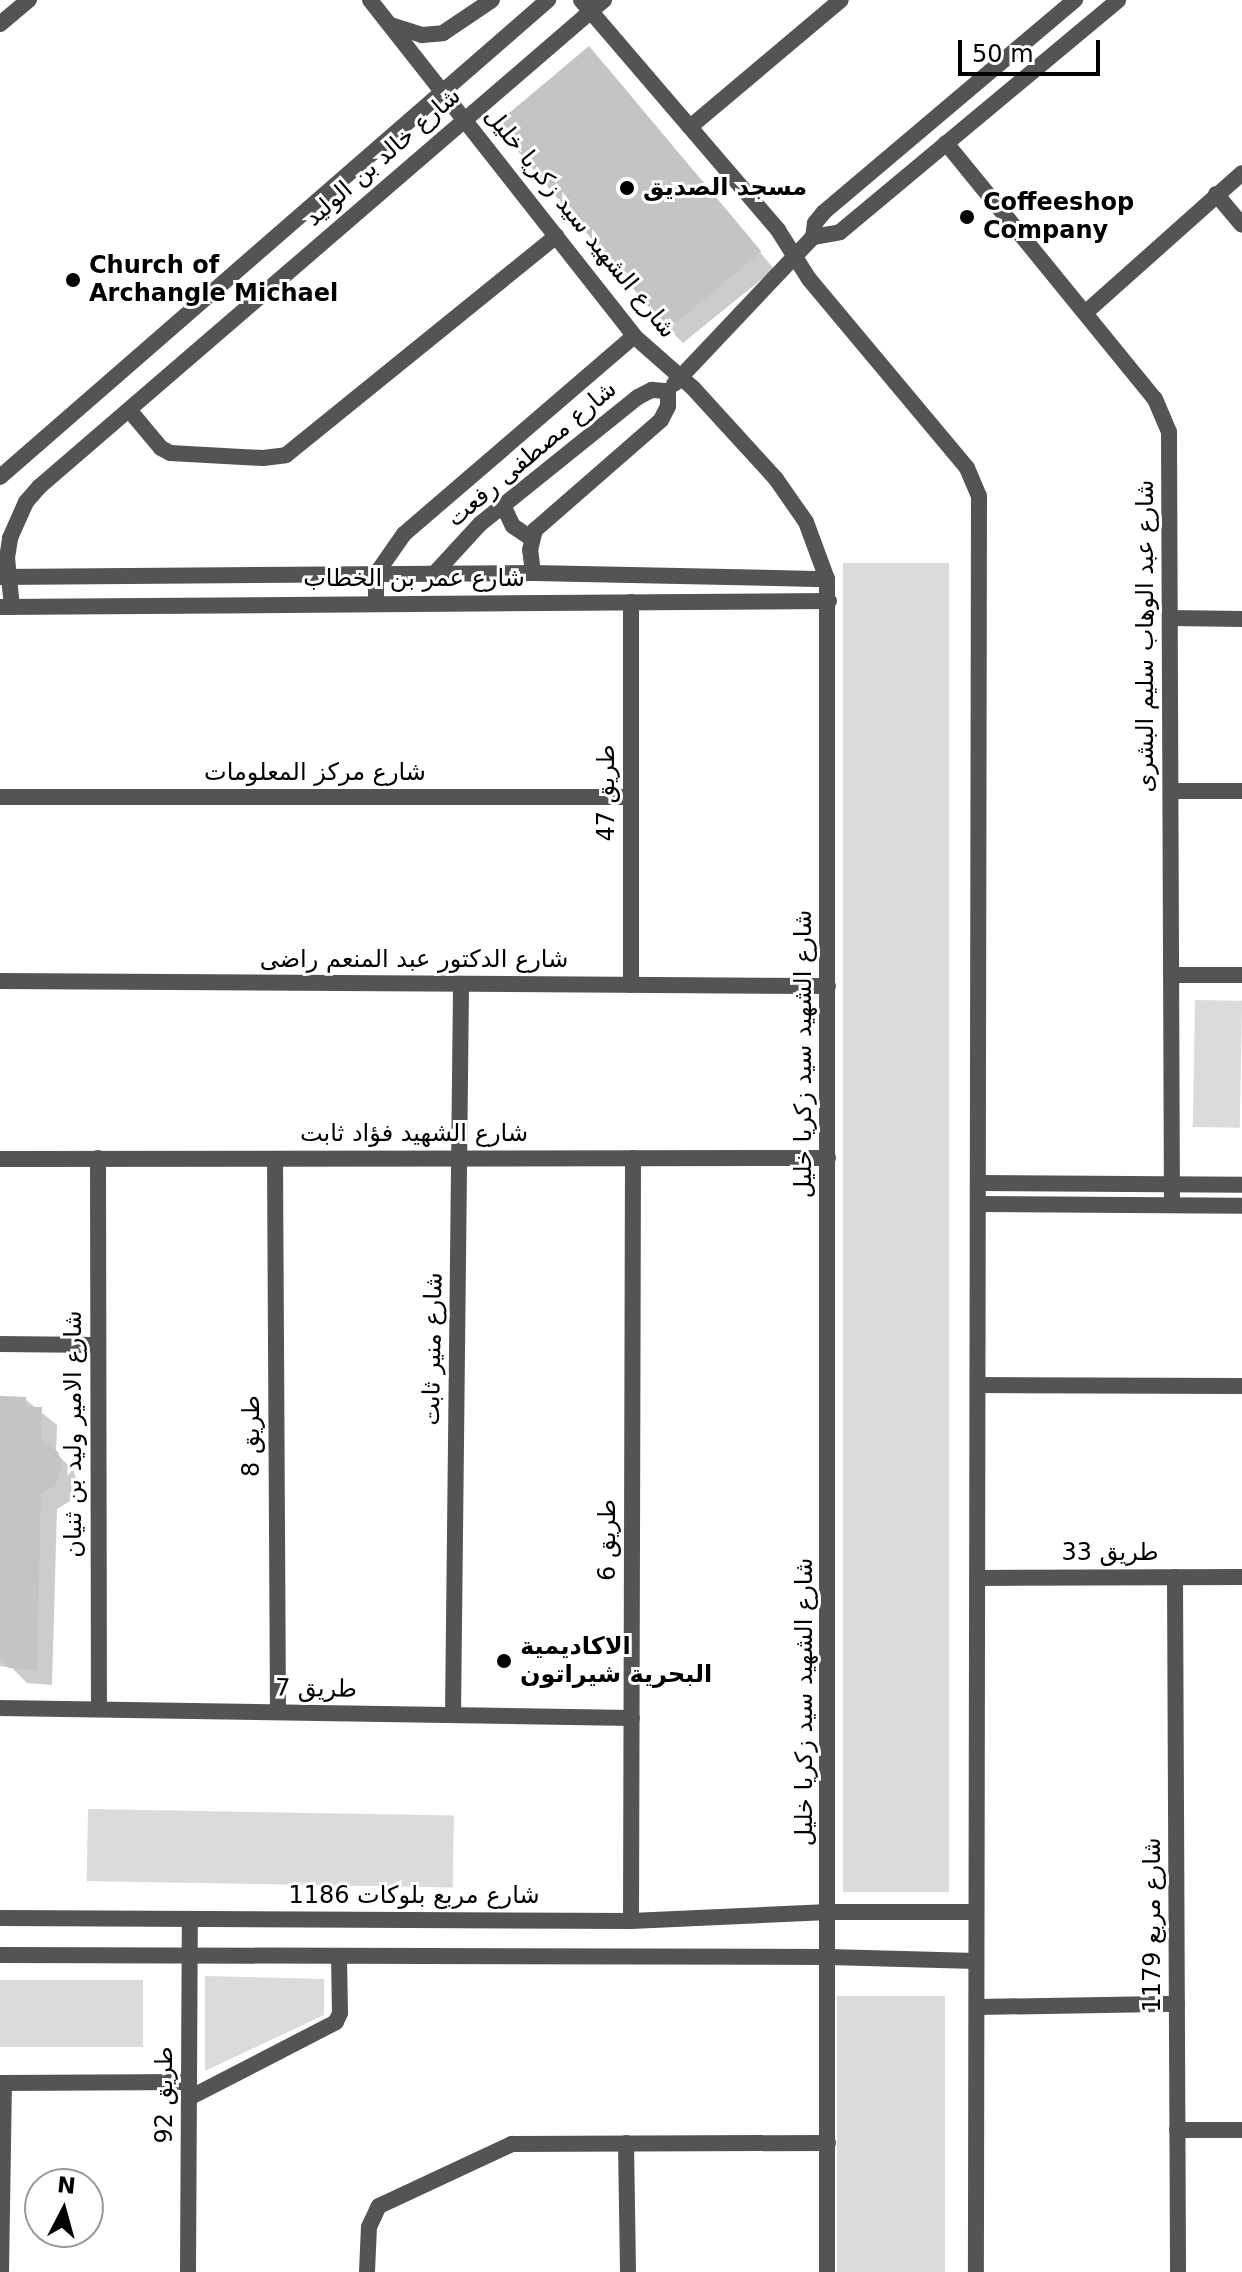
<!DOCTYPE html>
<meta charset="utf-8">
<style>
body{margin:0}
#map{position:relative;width:1242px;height:2272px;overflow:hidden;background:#fff;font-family:"DejaVu Sans",Cairo,sans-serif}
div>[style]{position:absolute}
.green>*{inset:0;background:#dbdbdb;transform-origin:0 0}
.shadow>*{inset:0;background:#0003}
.building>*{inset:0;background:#c4c4c4;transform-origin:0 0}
.minor>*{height:16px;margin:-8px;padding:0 8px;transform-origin:8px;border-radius:8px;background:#545454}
.tertiary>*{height:16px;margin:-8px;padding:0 8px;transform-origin:8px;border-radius:8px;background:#545454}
.dots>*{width:22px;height:22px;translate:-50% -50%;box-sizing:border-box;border:4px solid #fff;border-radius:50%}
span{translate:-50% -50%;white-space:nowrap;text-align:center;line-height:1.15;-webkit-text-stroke:6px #fff;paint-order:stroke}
.street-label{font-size:24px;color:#000}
.poi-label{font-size:24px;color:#000;font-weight:700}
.left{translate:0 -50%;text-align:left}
.north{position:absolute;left:24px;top:2168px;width:80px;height:80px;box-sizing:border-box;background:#fff;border:2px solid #999;border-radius:50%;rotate:6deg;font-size:22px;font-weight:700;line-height:32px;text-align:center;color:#000}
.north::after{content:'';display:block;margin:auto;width:28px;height:36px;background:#000;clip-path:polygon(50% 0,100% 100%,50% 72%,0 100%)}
.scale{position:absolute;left:958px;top:40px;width:142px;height:36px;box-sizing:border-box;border:4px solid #000;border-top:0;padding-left:10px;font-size:24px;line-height:28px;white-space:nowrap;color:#000;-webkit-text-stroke:6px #fff;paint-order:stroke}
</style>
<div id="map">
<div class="green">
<div style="left:843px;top:563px;width:106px;height:1329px"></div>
<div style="left:1195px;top:1000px;width:47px;height:127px;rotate:1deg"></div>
<div style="left:88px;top:1809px;width:366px;height:72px;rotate:1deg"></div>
<div style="clip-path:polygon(205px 1976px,324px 1979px,324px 2015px,205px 2071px)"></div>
<div style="left:0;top:1980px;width:143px;height:67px"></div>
<div style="left:837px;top:1996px;width:108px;height:276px"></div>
</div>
<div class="shadow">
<div style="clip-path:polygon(605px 65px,774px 269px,683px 343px,667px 327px)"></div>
<div style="clip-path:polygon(0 1398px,25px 1399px,57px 1425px,56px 1453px,73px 1470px,77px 1481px,70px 1501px,57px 1509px,52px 1685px,27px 1683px,12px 1668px,0 1666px)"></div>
</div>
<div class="building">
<div style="left:589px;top:46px;width:268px;height:122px;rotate:50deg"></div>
<div style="clip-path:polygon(0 1396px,26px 1397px,26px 1407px,42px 1407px,41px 1440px,58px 1452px,62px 1464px,55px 1486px,41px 1493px,37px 1670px,9px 1668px,0 1658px)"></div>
</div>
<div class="minor">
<div style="left:0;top:24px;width:38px;rotate:-40deg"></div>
<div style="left:690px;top:127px;width:197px;rotate:-40.1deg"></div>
<div style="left:946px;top:143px;width:330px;rotate:50.8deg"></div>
<div style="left:1155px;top:399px;width:36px;rotate:67deg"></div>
<div style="left:1169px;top:432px;width:773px;rotate:89.78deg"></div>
<div style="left:1216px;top:194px;width:40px;rotate:50deg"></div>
<div style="left:1085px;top:313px;width:210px;rotate:-41.7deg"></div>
<div style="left:130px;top:411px;width:48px;rotate:50deg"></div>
<div style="left:161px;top:448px;width:10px;rotate:29deg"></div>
<div style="left:170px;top:453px;width:93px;rotate:3.1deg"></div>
<div style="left:263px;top:458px;width:23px;rotate:-7deg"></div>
<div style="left:286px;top:455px;width:348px;rotate:-39deg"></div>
<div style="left:0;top:577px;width:533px;rotate:-0.43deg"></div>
<div style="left:533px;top:573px;width:294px;rotate:1.2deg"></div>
<div style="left:376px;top:603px;width:29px;rotate:-90deg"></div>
<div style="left:376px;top:574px;width:49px;rotate:-55deg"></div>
<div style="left:404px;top:534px;width:303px;rotate:-40.7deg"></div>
<div style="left:0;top:607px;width:829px;rotate:-0.41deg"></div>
<div style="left:1170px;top:618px;width:72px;rotate:0.8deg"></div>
<div style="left:1171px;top:791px;width:71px"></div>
<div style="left:0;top:797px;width:631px"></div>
<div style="left:1171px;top:975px;width:71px"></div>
<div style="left:0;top:981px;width:828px;rotate:0.35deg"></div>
<div style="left:631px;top:985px;width:383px;rotate:-90deg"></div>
<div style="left:98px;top:1158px;width:551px;rotate:89.9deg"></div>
<div style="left:0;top:1159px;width:828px;rotate:-0.07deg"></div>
<div style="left:275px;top:1159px;width:553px;rotate:89.69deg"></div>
<div style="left:0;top:1344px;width:98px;rotate:0.6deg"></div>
<div style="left:978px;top:1385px;width:264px;rotate:0.2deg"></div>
<div style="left:1175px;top:1577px;width:695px;rotate:89.75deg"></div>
<div style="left:978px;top:1578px;width:264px;rotate:-0.2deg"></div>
<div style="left:0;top:1708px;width:632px;rotate:0.91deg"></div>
<div style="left:453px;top:1715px;width:731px;rotate:-89.37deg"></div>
<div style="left:631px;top:1921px;width:763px;rotate:-89.85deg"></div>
<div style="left:977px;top:2007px;width:200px;rotate:-0.9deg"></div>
<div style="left:0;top:2083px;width:189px;rotate:-0.3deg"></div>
<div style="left:189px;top:2098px;width:165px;rotate:-27.3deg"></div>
<div style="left:336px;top:2022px;width:10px;rotate:-66deg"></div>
<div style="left:340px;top:2013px;width:57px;rotate:-91deg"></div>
<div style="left:1177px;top:2130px;width:65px"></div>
<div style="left:626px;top:2143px;width:129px;rotate:89.1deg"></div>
<div style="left:1px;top:2272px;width:189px;rotate:-89.1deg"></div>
<div style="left:188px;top:2272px;width:353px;rotate:-89.7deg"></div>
<div style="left:367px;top:2272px;width:45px;rotate:-87.5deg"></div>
<div style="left:369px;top:2227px;width:23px;rotate:-65deg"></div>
<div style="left:379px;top:2206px;width:147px;rotate:-25deg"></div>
<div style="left:512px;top:2144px;width:316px;rotate:-0.2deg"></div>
</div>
<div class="tertiary">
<div style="left:370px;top:0;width:427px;rotate:51.8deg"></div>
<div style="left:634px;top:336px;width:79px;rotate:41.4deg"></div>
<div style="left:693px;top:388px;width:123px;rotate:47.6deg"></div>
<div style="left:776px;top:479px;width:52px;rotate:55.1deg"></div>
<div style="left:806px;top:522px;width:61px;rotate:69.8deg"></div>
<div style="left:827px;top:579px;width:1693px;rotate:90deg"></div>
<div style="left:581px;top:0;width:303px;rotate:49.4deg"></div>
<div style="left:778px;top:230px;width:58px;rotate:57.7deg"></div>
<div style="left:809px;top:279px;width:246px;rotate:50.1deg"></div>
<div style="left:967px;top:468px;width:30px;rotate:67deg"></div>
<div style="left:979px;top:496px;width:1776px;rotate:90.1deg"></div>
<div style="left:391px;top:25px;width:33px;rotate:18deg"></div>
<div style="left:422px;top:35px;width:21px;rotate:-5deg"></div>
<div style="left:443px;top:33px;width:59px;rotate:-34deg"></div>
<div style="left:813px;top:237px;width:27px;rotate:-10deg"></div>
<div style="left:840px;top:232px;width:362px;rotate:-39.8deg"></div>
<div style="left:813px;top:237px;width:14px;rotate:-82deg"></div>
<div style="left:815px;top:223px;width:14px;rotate:-51deg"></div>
<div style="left:824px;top:212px;width:329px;rotate:-40.2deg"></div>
<div style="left:674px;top:384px;width:202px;rotate:-46.6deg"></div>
<div style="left:0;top:477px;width:727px;rotate:-41.04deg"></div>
<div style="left:503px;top:505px;width:23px;rotate:65deg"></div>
<div style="left:513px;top:526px;width:23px;rotate:34deg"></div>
<div style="left:435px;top:573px;width:67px;rotate:-47.4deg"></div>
<div style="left:480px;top:524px;width:203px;rotate:-38.8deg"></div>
<div style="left:638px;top:397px;width:16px;rotate:-27deg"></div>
<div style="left:652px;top:390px;width:16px;rotate:4deg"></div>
<div style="left:533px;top:573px;width:23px;rotate:-97deg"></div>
<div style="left:530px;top:550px;width:21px;rotate:-76deg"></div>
<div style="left:535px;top:530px;width:167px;rotate:-41.1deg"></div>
<div style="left:661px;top:420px;width:16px;rotate:-63deg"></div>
<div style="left:668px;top:406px;width:15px;rotate:-90deg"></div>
<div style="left:12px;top:607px;width:49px;rotate:-95.8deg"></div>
<div style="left:7px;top:558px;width:20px;rotate:-81deg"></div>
<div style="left:10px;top:538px;width:39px;rotate:-66deg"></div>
<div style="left:26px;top:502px;width:20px;rotate:-49deg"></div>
<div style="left:39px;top:487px;width:746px;rotate:-40.76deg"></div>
<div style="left:979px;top:1183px;width:263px;rotate:0.4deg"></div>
<div style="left:979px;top:1204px;width:263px;rotate:0.4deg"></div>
<div style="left:0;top:1918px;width:631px;rotate:0.27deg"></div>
<div style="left:631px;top:1921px;width:198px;rotate:-2.6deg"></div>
<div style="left:829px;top:1912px;width:147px"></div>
<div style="left:0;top:1955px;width:829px;rotate:0.14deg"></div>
<div style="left:829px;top:1957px;width:147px;rotate:1.6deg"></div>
</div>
<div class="dots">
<div style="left:627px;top:188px;background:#000"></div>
<div style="left:967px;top:217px;background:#000"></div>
<div style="left:73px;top:280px;background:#000"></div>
<div style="left:504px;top:1661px;background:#000"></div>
</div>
<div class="street-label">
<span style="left:383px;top:157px;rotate:-41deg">شارع خالد بن الوليد</span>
<span style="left:580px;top:223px;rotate:51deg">شارع الشهيد سيد زكريا خليل</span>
<span style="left:532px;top:454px;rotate:-40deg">شارع مصطفى رفعت</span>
<span style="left:414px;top:579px">شارع عمر بن الخطاب</span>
<span style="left:1146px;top:636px;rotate:-90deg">شارع عبد الوهاب سليم البشرى</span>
<span style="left:315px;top:773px">شارع مركز المعلومات</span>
<span style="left:607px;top:793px;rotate:-90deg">طريق 47</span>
<span style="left:414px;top:960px">شارع الدكتور عبد المنعم راضى</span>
<span style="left:804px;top:1054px;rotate:-90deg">شارع الشهيد سيد زكريا خليل</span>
<span style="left:414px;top:1134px">شارع الشهيد فؤاد ثابت</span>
<span style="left:433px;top:1349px;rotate:-89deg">شارع منير ثابت</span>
<span style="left:74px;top:1434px;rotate:-90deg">شارع الامير وليد بن ثنيان</span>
<span style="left:252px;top:1436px;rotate:-90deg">طريق 8</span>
<span style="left:608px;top:1540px;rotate:-90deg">طريق 6</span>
<span style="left:1110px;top:1553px">طريق 33</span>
<span style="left:316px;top:1689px;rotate:1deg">طريق 7</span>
<span style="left:805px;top:1702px;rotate:-90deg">شارع الشهيد سيد زكريا خليل</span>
<span style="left:414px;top:1896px">شارع مربع بلوكات 1186</span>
<span style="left:1153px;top:1925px;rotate:-90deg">شارع مربع 1179</span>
<span style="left:165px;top:2095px;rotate:-90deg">طريق 92</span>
</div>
<div class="poi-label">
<span class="left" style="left:643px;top:188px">مسجد الصديق</span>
<span class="left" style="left:983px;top:217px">Coffeeshop<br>Company</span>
<span class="left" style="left:89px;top:280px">Church of<br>Archangle Michael</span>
<span class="left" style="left:520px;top:1661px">الاكاديمية<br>البحرية شيراتون</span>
</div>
<div class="north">N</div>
<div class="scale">50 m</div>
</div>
